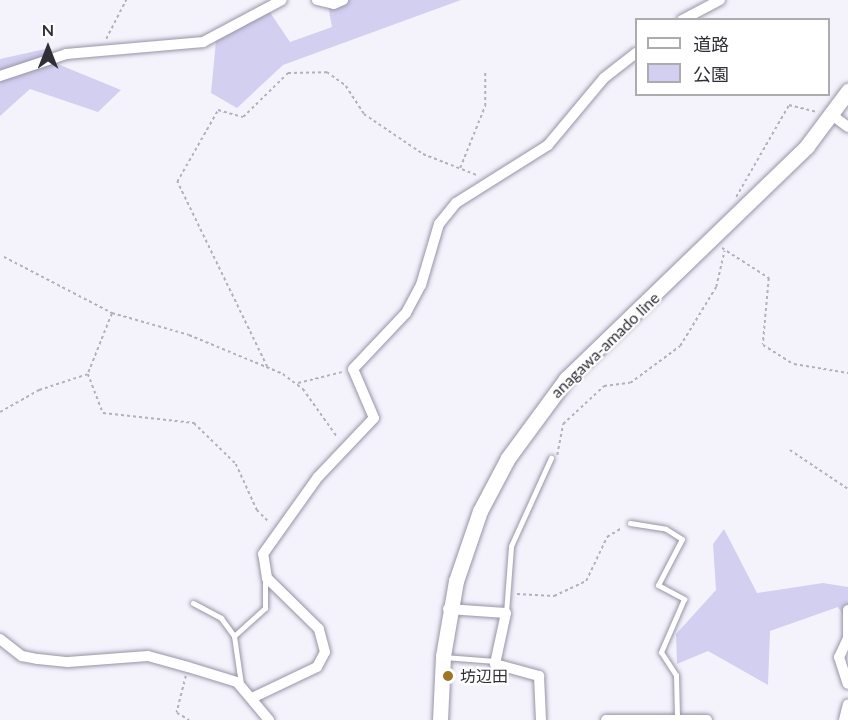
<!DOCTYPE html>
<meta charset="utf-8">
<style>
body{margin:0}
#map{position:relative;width:848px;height:720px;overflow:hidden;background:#f4f3fc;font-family:Lato,"Noto Sans JP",sans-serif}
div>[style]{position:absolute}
.green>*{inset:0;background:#d3cff1}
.path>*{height:1.5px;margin-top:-0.75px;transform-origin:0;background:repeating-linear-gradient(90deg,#b2b1ba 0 3px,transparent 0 6px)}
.roads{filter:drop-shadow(0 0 2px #9694a7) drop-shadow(0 0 2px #9694a7)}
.service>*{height:5px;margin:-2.5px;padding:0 2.5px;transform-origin:2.5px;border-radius:2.5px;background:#fff}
.minor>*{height:10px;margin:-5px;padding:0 5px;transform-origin:5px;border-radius:5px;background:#fff}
.primary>*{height:15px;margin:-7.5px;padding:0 7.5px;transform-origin:7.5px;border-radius:7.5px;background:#fff}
.dots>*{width:16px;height:16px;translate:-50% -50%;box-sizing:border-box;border:3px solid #fff;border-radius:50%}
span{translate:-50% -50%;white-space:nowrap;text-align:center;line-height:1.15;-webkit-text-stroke:4.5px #fff;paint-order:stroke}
.street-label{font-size:16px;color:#302f37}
.poi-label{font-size:16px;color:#302f37}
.left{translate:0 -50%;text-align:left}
.legend{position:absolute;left:635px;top:18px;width:195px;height:78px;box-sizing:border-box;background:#fff;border:2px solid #acacaf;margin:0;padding:8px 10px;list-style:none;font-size:18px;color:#302f37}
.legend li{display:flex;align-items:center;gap:12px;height:30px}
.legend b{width:30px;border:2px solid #acacaf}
.north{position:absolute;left:18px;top:18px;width:60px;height:60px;-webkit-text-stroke:4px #fff;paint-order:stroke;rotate:0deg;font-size:16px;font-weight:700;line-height:24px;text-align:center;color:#302f37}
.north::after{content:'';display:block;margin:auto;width:21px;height:27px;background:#302f37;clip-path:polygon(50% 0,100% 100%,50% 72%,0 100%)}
</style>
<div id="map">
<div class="green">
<div style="clip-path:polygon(327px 0,461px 0,283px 65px,237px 108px,211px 93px,217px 30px,265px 5px,290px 42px,332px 27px)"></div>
<div style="clip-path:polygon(45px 49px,60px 65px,121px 90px,98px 112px,30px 89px,0 116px,0 59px)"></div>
<div style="clip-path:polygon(724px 529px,757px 593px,823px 583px,848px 587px,848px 622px,838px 607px,770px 631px,768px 685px,708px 651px,677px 664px,676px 634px,716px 590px,713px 544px)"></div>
</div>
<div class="path">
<div style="left:106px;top:39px;width:44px;rotate:-62.9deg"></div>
<div style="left:460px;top:168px;width:67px;rotate:-68deg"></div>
<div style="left:485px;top:106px;width:33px;rotate:-90deg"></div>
<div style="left:736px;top:197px;width:106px;rotate:-60.1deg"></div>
<div style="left:789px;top:105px;width:30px;rotate:14deg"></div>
<div style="left:722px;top:248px;width:56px;rotate:32.6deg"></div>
<div style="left:769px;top:278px;width:67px;rotate:95.1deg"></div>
<div style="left:763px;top:345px;width:36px;rotate:32deg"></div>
<div style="left:794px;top:364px;width:55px;rotate:9.5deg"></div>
<div style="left:4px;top:257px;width:122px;rotate:27.4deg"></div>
<div style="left:112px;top:313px;width:80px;rotate:15.9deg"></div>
<div style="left:189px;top:335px;width:102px;rotate:22.5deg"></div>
<div style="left:283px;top:374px;width:25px;rotate:37deg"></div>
<div style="left:303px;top:389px;width:60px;rotate:54.5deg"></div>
<div style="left:112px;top:314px;width:65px;rotate:111.8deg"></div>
<div style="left:88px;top:374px;width:42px;rotate:69deg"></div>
<div style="left:103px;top:413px;width:92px;rotate:6.3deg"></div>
<div style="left:194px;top:423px;width:59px;rotate:44.3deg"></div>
<div style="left:236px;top:464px;width:51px;rotate:65.5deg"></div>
<div style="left:257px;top:510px;width:18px;rotate:45deg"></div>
<div style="left:267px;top:367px;width:206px;rotate:-115.9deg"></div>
<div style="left:177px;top:182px;width:83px;rotate:-60.3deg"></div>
<div style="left:218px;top:110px;width:26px;rotate:16deg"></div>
<div style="left:243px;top:117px;width:63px;rotate:-44.4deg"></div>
<div style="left:288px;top:73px;width:39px;rotate:-1deg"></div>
<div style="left:327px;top:72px;width:24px;rotate:36deg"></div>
<div style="left:346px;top:86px;width:33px;rotate:57deg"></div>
<div style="left:364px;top:114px;width:71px;rotate:34.1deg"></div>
<div style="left:423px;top:154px;width:60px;rotate:21.4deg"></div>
<div style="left:298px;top:383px;width:45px;rotate:-14deg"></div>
<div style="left:0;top:412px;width:45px;rotate:-29.4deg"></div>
<div style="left:39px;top:390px;width:52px;rotate:-18.1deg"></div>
<div style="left:790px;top:450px;width:70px;rotate:33.9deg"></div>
<div style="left:557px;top:455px;width:32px;rotate:-79deg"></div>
<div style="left:563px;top:424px;width:56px;rotate:-42.8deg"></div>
<div style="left:604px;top:386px;width:26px;rotate:-7deg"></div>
<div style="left:630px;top:383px;width:62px;rotate:-36.5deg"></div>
<div style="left:680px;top:346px;width:69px;rotate:-58.6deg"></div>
<div style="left:716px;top:287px;width:37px;rotate:-77deg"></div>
<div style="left:517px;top:594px;width:37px;rotate:3deg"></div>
<div style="left:554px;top:596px;width:35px;rotate:-25deg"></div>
<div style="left:586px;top:581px;width:49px;rotate:-64.5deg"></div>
<div style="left:607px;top:537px;width:17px;rotate:-31deg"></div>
<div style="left:186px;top:676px;width:38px;rotate:104deg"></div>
<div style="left:177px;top:713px;width:14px;rotate:30deg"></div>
</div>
<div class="roads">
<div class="service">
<div style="left:630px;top:523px;width:36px;rotate:9deg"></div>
<div style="left:666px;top:529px;width:19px;rotate:32deg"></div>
<div style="left:682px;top:539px;width:52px;rotate:117.6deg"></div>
<div style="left:658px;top:585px;width:30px;rotate:28deg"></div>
<div style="left:684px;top:599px;width:58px;rotate:113.5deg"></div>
<div style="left:661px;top:652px;width:27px;rotate:57deg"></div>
<div style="left:676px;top:675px;width:42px;rotate:88.6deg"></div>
<div style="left:193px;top:603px;width:32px;rotate:28deg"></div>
<div style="left:221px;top:618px;width:22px;rotate:54deg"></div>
<div style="left:234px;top:636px;width:49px;rotate:81.7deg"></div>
<div style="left:506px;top:613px;width:67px;rotate:-85.7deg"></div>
<div style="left:511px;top:546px;width:97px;rotate:-65.6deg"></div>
<div style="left:234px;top:636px;width:42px;rotate:-42.1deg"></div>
<div style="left:265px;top:608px;width:29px;rotate:-90deg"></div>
<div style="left:444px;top:657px;width:51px;rotate:4.5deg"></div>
</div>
<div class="minor">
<div style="left:317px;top:0;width:17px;rotate:13deg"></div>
<div style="left:334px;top:4px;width:10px;rotate:-24deg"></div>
<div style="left:682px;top:20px;width:43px;rotate:-27.8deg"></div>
<div style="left:0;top:76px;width:70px;rotate:-18.4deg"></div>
<div style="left:66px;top:54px;width:138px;rotate:-5deg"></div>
<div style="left:203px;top:42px;width:89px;rotate:-28deg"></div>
<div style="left:832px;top:115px;width:20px;rotate:37deg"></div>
<div style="left:448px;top:609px;width:58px;rotate:3.9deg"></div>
<div style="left:506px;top:613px;width:52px;rotate:102.2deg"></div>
<div style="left:495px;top:664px;width:46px;rotate:15.3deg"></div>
<div style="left:539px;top:676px;width:44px;rotate:87.4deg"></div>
<div style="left:848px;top:610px;width:26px;rotate:90deg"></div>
<div style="left:848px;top:638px;width:21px;rotate:115deg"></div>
<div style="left:839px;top:657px;width:28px;rotate:72deg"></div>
<div style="left:0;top:639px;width:28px;rotate:38deg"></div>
<div style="left:22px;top:656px;width:16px;rotate:11deg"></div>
<div style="left:38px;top:659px;width:30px;rotate:6deg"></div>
<div style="left:68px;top:662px;width:80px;rotate:-4.3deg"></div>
<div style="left:148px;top:656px;width:41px;rotate:15.4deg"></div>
<div style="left:188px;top:667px;width:51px;rotate:17deg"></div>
<div style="left:237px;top:682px;width:50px;rotate:49.9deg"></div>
<div style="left:252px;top:698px;width:72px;rotate:-25.5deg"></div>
<div style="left:317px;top:667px;width:17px;rotate:-62deg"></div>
<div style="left:325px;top:652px;width:24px;rotate:-105deg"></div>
<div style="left:319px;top:629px;width:73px;rotate:-135.6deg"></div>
<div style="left:267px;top:578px;width:24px;rotate:-99deg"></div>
<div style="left:263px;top:554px;width:95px;rotate:-54.5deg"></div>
<div style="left:318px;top:477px;width:81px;rotate:-46.5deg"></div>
<div style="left:374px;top:418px;width:53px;rotate:-113.2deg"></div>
<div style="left:353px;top:369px;width:77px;rotate:-46.6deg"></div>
<div style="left:406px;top:313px;width:32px;rotate:-62deg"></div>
<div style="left:421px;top:285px;width:64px;rotate:-73.6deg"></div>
<div style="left:439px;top:224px;width:27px;rotate:-51deg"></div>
<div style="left:456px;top:203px;width:109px;rotate:-32.2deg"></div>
<div style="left:548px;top:145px;width:87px;rotate:-50.1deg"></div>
<div style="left:604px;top:78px;width:41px;rotate:-38deg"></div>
<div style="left:606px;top:720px;width:101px"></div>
<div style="left:844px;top:720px;width:16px;rotate:-76deg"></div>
</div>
<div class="primary">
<div style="left:440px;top:720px;width:64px;rotate:-87.3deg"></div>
<div style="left:443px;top:656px;width:76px;rotate:-80.2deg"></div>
<div style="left:456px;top:581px;width:74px;rotate:-71.1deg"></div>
<div style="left:480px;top:511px;width:60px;rotate:-62.2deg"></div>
<div style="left:508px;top:458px;width:98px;rotate:-53.7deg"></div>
<div style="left:566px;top:379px;width:335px;rotate:-44deg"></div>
<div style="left:807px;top:146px;width:69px;rotate:-53.3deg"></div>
</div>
</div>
<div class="dots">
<div style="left:448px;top:676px;background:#9e7624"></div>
</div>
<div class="street-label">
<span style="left:605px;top:345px;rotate:-44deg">anagawa-amado line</span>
</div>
<div class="poi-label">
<span class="left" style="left:460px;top:676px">坊辺田</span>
</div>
<ul class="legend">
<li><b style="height:8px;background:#fff"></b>道路</li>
<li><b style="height:16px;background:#d3cff1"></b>公園</li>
</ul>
<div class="north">N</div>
</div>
